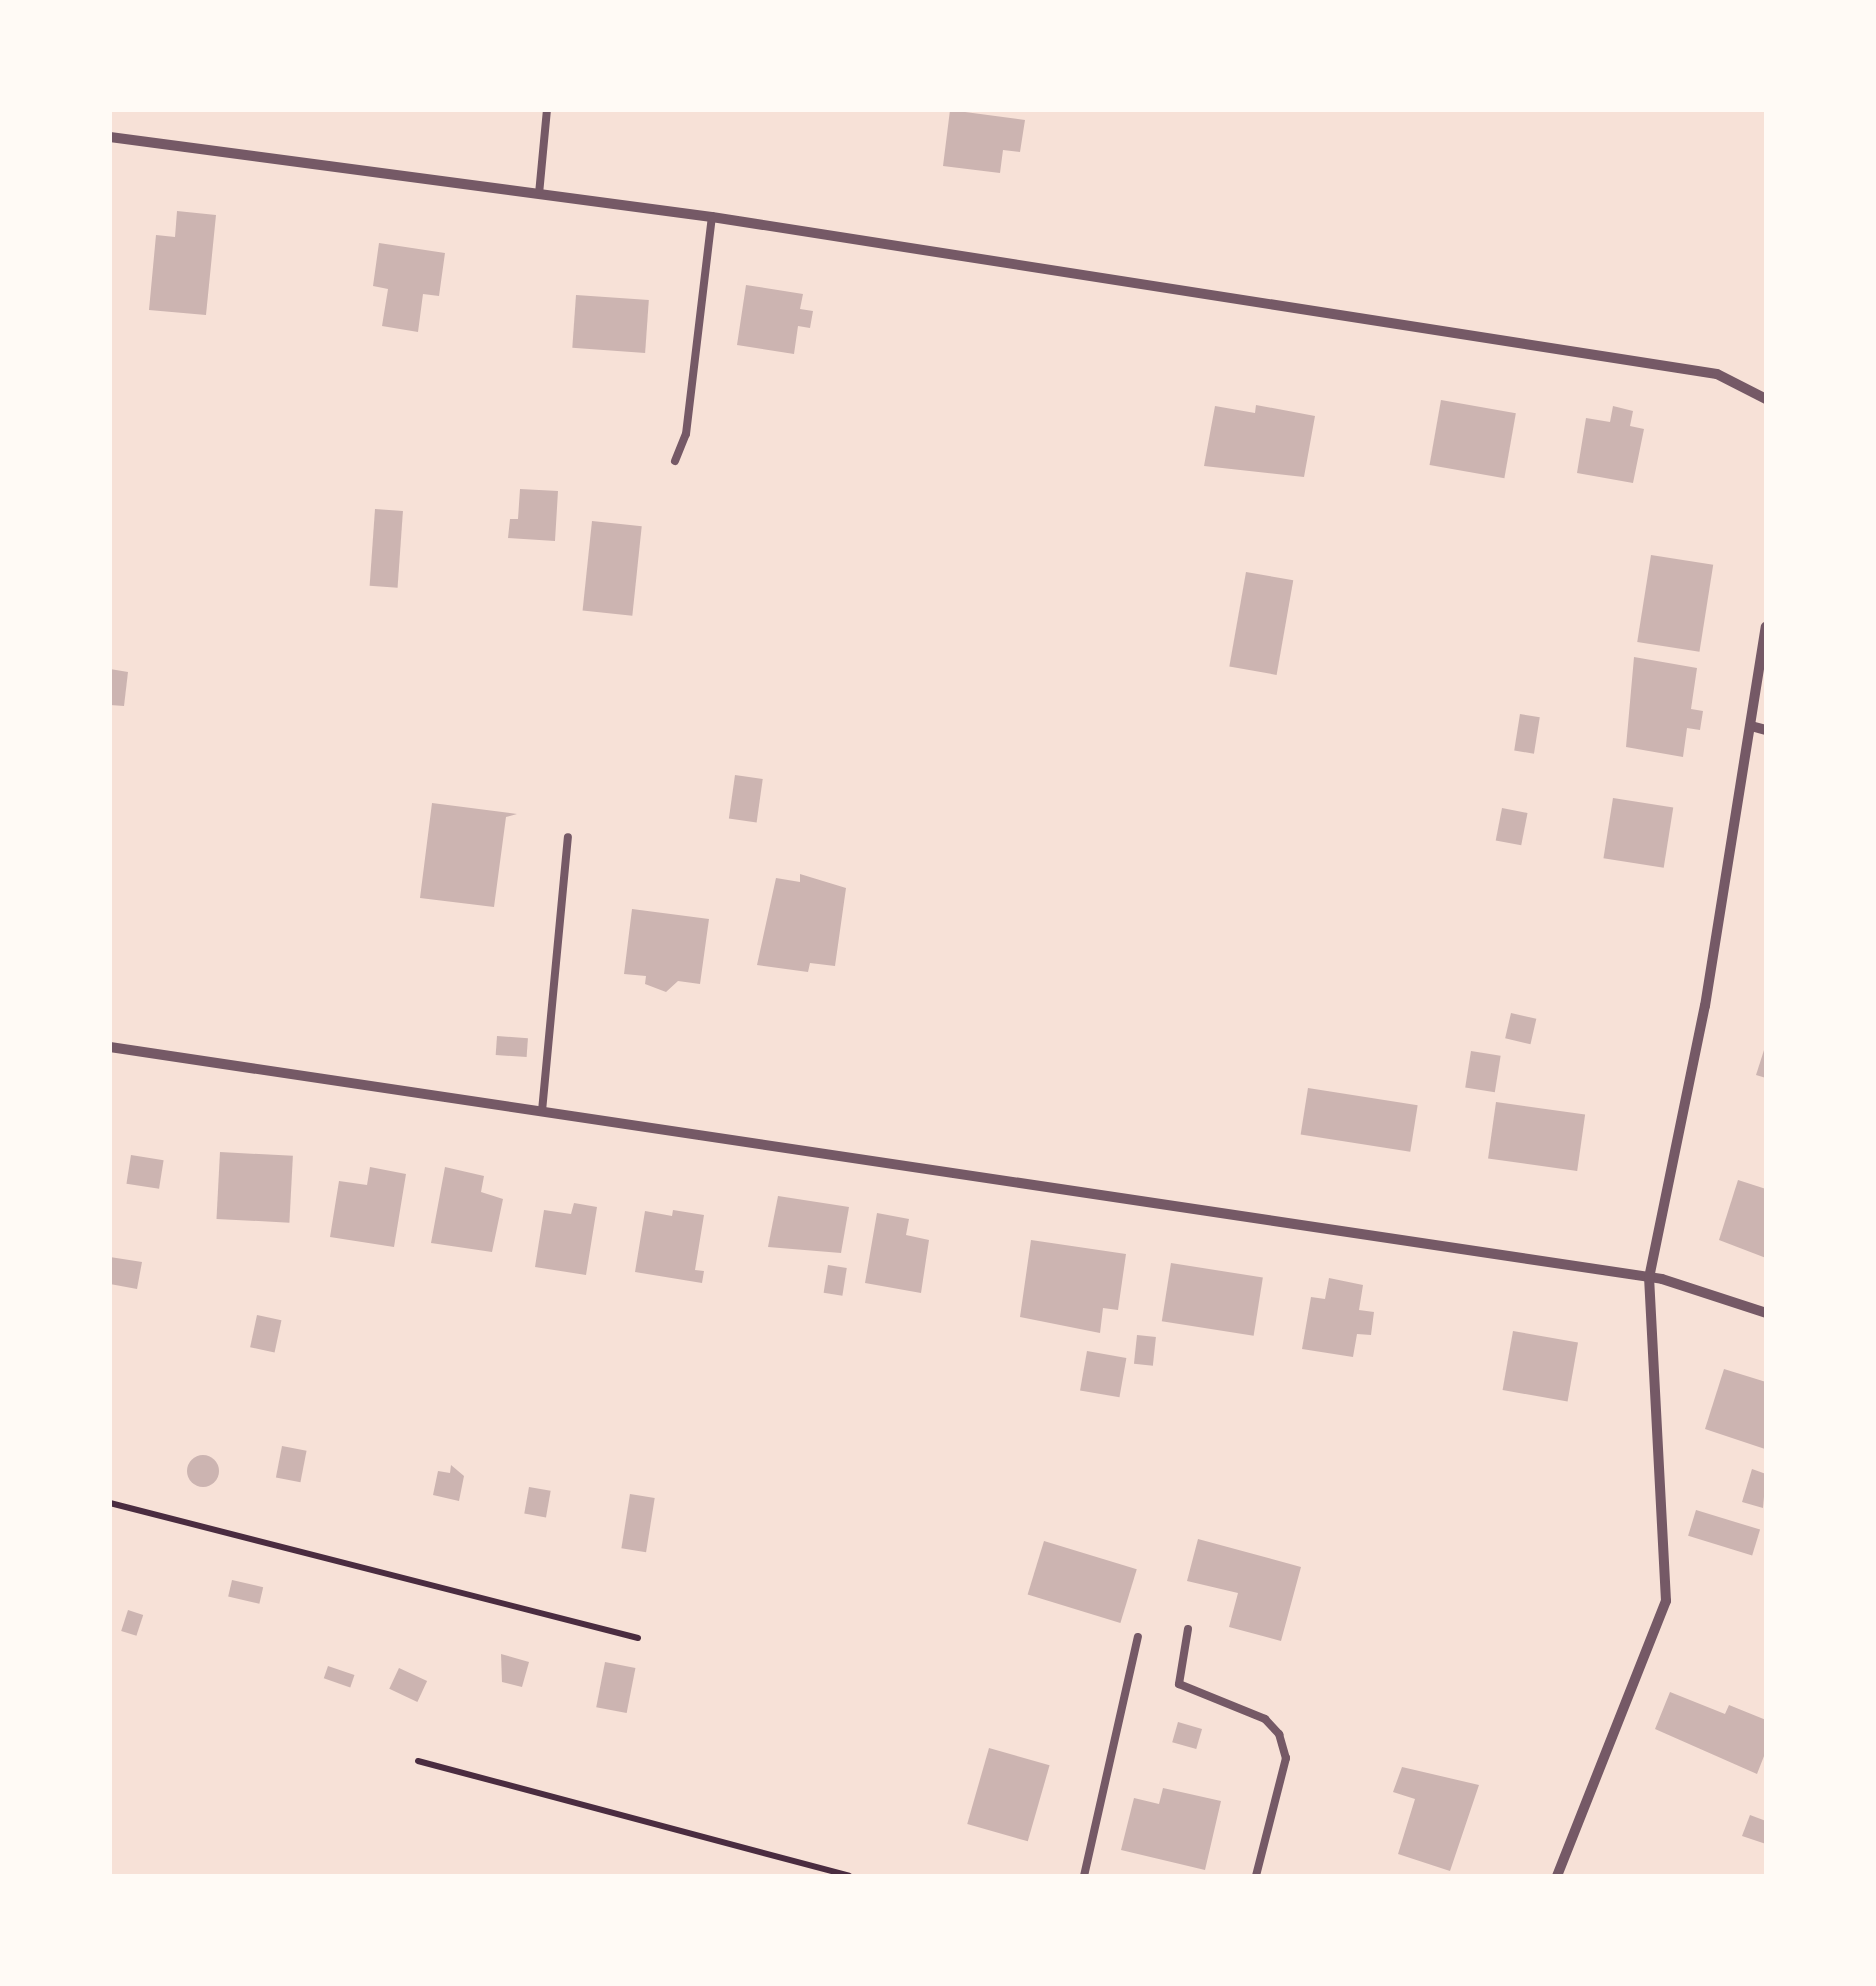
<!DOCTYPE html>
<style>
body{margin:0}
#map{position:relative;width:1876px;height:1986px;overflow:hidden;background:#f7e1d7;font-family:"Space Grotesk",sans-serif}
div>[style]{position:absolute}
.building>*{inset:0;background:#ccb4b1;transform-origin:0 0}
.round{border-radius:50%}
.path>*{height:6px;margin:-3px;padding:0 3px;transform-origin:3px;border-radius:3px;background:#4a2c40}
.service>*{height:8px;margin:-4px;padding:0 4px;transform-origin:4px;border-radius:4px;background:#755966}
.minor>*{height:10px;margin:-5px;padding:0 5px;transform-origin:5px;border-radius:5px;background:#755966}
span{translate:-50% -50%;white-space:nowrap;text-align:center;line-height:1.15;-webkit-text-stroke:10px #fffaf5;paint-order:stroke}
.frame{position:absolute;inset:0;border:112px solid #fffaf5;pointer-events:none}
</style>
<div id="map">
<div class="building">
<div style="clip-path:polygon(950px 110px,1025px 120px,1020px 152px,1003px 150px,1000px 173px,943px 166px)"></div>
<div style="clip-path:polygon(177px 211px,216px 215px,206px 315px,149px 310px,156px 235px,175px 237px)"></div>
<div style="clip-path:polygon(379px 243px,445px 253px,439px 296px,423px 294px,418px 332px,382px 326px,388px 289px,373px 286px)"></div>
<div style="clip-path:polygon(746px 285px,803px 294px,800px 309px,813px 311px,810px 328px,798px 326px,794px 354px,737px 345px)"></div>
<div style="left:576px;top:295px;width:73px;height:53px;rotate:4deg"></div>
<div style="left:1441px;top:400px;width:76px;height:66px;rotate:10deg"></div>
<div style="clip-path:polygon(1256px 405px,1315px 416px,1304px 477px,1204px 466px,1215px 406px,1255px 413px)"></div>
<div style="clip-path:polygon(1613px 406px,1633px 411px,1630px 426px,1644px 429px,1633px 483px,1577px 473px,1586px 418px,1610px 422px)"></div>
<div style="clip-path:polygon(520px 489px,558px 491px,555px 541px,508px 538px,510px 519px,518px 519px)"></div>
<div style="left:375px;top:509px;width:28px;height:77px;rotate:4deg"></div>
<div style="left:592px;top:521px;width:50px;height:90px;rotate:6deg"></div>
<div style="left:1651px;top:555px;width:63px;height:88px;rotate:9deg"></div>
<div style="left:1246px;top:572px;width:48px;height:96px;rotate:10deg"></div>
<div style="clip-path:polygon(1634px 657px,1697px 668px,1691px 709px,1703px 711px,1700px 730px,1687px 728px,1683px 757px,1626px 747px)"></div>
<div style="clip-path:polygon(110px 669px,128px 672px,124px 706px,110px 705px)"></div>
<div style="left:1520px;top:714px;width:20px;height:37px;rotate:9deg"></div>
<div style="left:735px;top:775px;width:28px;height:44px;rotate:8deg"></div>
<div style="left:1613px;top:798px;width:61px;height:61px;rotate:9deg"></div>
<div style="clip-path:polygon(432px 803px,517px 814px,506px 817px,494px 907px,420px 898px)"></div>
<div style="left:1502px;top:808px;width:26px;height:33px;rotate:11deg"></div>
<div style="clip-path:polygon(800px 874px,846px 888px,835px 966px,810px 963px,808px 972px,757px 965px,776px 878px,800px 882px)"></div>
<div style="clip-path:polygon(632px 909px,709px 919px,700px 984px,678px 981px,666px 992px,645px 984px,646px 976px,624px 974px)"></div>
<div style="left:1511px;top:1013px;width:26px;height:26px;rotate:13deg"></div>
<div style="left:497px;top:1036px;width:31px;height:19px;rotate:4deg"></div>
<div style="clip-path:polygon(1765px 1047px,1766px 1047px,1766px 1078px,1756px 1075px)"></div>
<div style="left:1471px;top:1051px;width:30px;height:37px;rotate:9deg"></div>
<div style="left:1308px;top:1088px;width:111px;height:47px;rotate:9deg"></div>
<div style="left:1496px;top:1102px;width:90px;height:57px;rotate:8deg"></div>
<div style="left:220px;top:1152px;width:73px;height:67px;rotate:3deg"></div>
<div style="left:131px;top:1155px;width:33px;height:29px;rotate:9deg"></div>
<div style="clip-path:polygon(370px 1167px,406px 1174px,394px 1247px,330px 1237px,339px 1181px,367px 1185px)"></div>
<div style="clip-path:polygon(445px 1167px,484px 1176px,481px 1192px,503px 1199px,492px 1252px,431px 1243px)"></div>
<div style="clip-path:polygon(1738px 1180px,1766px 1189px,1766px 1258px,1719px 1240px)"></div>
<div style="clip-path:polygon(778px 1196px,849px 1207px,841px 1253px,768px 1247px)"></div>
<div style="clip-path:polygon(574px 1203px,597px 1207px,586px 1275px,535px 1267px,544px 1210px,571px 1214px)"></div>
<div style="clip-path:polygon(673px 1210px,704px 1215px,695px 1270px,704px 1271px,702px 1283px,635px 1272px,645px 1211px,672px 1216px)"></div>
<div style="clip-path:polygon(877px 1213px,909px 1219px,906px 1235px,929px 1240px,921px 1293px,865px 1283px)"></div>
<div style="clip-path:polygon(1031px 1240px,1126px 1254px,1118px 1310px,1103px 1308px,1100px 1333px,1020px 1317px)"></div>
<div style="clip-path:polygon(110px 1257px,142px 1262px,137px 1289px,110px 1284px)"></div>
<div style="left:1171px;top:1263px;width:93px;height:59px;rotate:9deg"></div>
<div style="left:828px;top:1265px;width:19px;height:28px;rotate:9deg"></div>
<div style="clip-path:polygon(1329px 1278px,1363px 1285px,1359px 1310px,1374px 1312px,1371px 1335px,1357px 1334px,1353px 1357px,1302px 1349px,1311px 1297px,1325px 1299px)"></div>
<div style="left:257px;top:1315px;width:25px;height:33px;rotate:12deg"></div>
<div style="left:1513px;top:1331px;width:66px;height:60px;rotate:10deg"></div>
<div style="left:1137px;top:1335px;width:19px;height:29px;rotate:6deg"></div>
<div style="left:1087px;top:1351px;width:40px;height:40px;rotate:10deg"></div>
<div style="clip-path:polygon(1724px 1369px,1766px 1382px,1765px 1449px,1705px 1429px)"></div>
<div style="left:282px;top:1446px;width:25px;height:32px;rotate:11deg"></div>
<div class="round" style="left:187px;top:1455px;width:32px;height:32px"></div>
<div style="clip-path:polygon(451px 1465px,464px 1476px,459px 1501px,433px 1495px,438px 1471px,450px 1473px)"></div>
<div style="clip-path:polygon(1752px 1469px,1766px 1474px,1763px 1508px,1742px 1502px)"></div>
<div style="left:529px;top:1487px;width:22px;height:27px;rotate:10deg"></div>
<div style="left:630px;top:1494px;width:25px;height:55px;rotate:9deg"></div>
<div style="left:1696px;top:1510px;width:67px;height:27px;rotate:17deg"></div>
<div style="clip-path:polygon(1198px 1539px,1301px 1567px,1281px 1641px,1229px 1627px,1238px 1593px,1187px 1581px)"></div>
<div style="left:1044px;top:1541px;width:97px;height:56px;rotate:17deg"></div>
<div style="left:232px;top:1580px;width:32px;height:17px;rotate:13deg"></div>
<div style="left:128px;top:1610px;width:16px;height:22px;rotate:18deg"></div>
<div style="clip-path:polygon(501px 1654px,529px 1662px,522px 1687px,502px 1682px)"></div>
<div style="left:605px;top:1662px;width:31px;height:46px;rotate:11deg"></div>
<div style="left:328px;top:1666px;width:28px;height:13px;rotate:19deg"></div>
<div style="left:399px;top:1668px;width:31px;height:23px;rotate:25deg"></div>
<div style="clip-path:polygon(1670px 1692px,1725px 1714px,1729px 1705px,1766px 1720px,1766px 1751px,1757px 1774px,1655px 1729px)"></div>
<div style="left:1178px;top:1722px;width:25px;height:21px;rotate:16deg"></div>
<div style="left:989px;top:1748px;width:63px;height:79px;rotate:16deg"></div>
<div style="clip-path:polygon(1402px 1767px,1479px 1785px,1450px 1871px,1398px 1854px,1415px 1799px,1393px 1792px)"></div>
<div style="clip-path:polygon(1163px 1788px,1221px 1801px,1205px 1870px,1121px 1850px,1134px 1798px,1159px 1804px)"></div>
<div style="clip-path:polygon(1750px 1815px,1766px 1821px,1766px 1844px,1742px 1836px)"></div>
</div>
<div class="path">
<div style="left:110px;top:1503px;width:545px;rotate:14.34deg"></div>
<div style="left:418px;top:1761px;width:446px;rotate:14.9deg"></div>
</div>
<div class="service">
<div style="left:539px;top:194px;width:84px;rotate:-84.6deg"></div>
<div style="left:675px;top:461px;width:29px;rotate:-68deg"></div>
<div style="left:686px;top:434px;width:219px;rotate:-83.2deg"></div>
<div style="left:542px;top:1111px;width:275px;rotate:-84.6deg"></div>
<div style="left:1188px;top:1629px;width:56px;rotate:99.3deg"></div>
<div style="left:1179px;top:1684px;width:93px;rotate:22.1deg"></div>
<div style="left:1265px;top:1719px;width:21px;rotate:47deg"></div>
<div style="left:1279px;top:1734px;width:25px;rotate:74deg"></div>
<div style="left:1286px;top:1758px;width:122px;rotate:104.3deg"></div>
<div style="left:1084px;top:1876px;width:245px;rotate:-77.3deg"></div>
</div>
<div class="minor">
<div style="left:110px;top:137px;width:607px;rotate:7.57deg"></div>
<div style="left:712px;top:217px;width:1017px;rotate:8.88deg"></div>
<div style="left:1717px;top:374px;width:55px;rotate:27deg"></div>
<div style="left:1751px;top:726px;width:16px;rotate:15deg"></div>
<div style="left:110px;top:1047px;width:1569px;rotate:8.5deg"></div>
<div style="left:1662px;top:1279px;width:109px;rotate:18.1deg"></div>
<div style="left:1557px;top:1876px;width:296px;rotate:-68.4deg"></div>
<div style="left:1666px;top:1601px;width:323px;rotate:-93deg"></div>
<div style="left:1649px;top:1278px;width:278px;rotate:-78.4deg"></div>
<div style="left:1705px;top:1006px;width:384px;rotate:-80.9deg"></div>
</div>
<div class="frame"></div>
</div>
